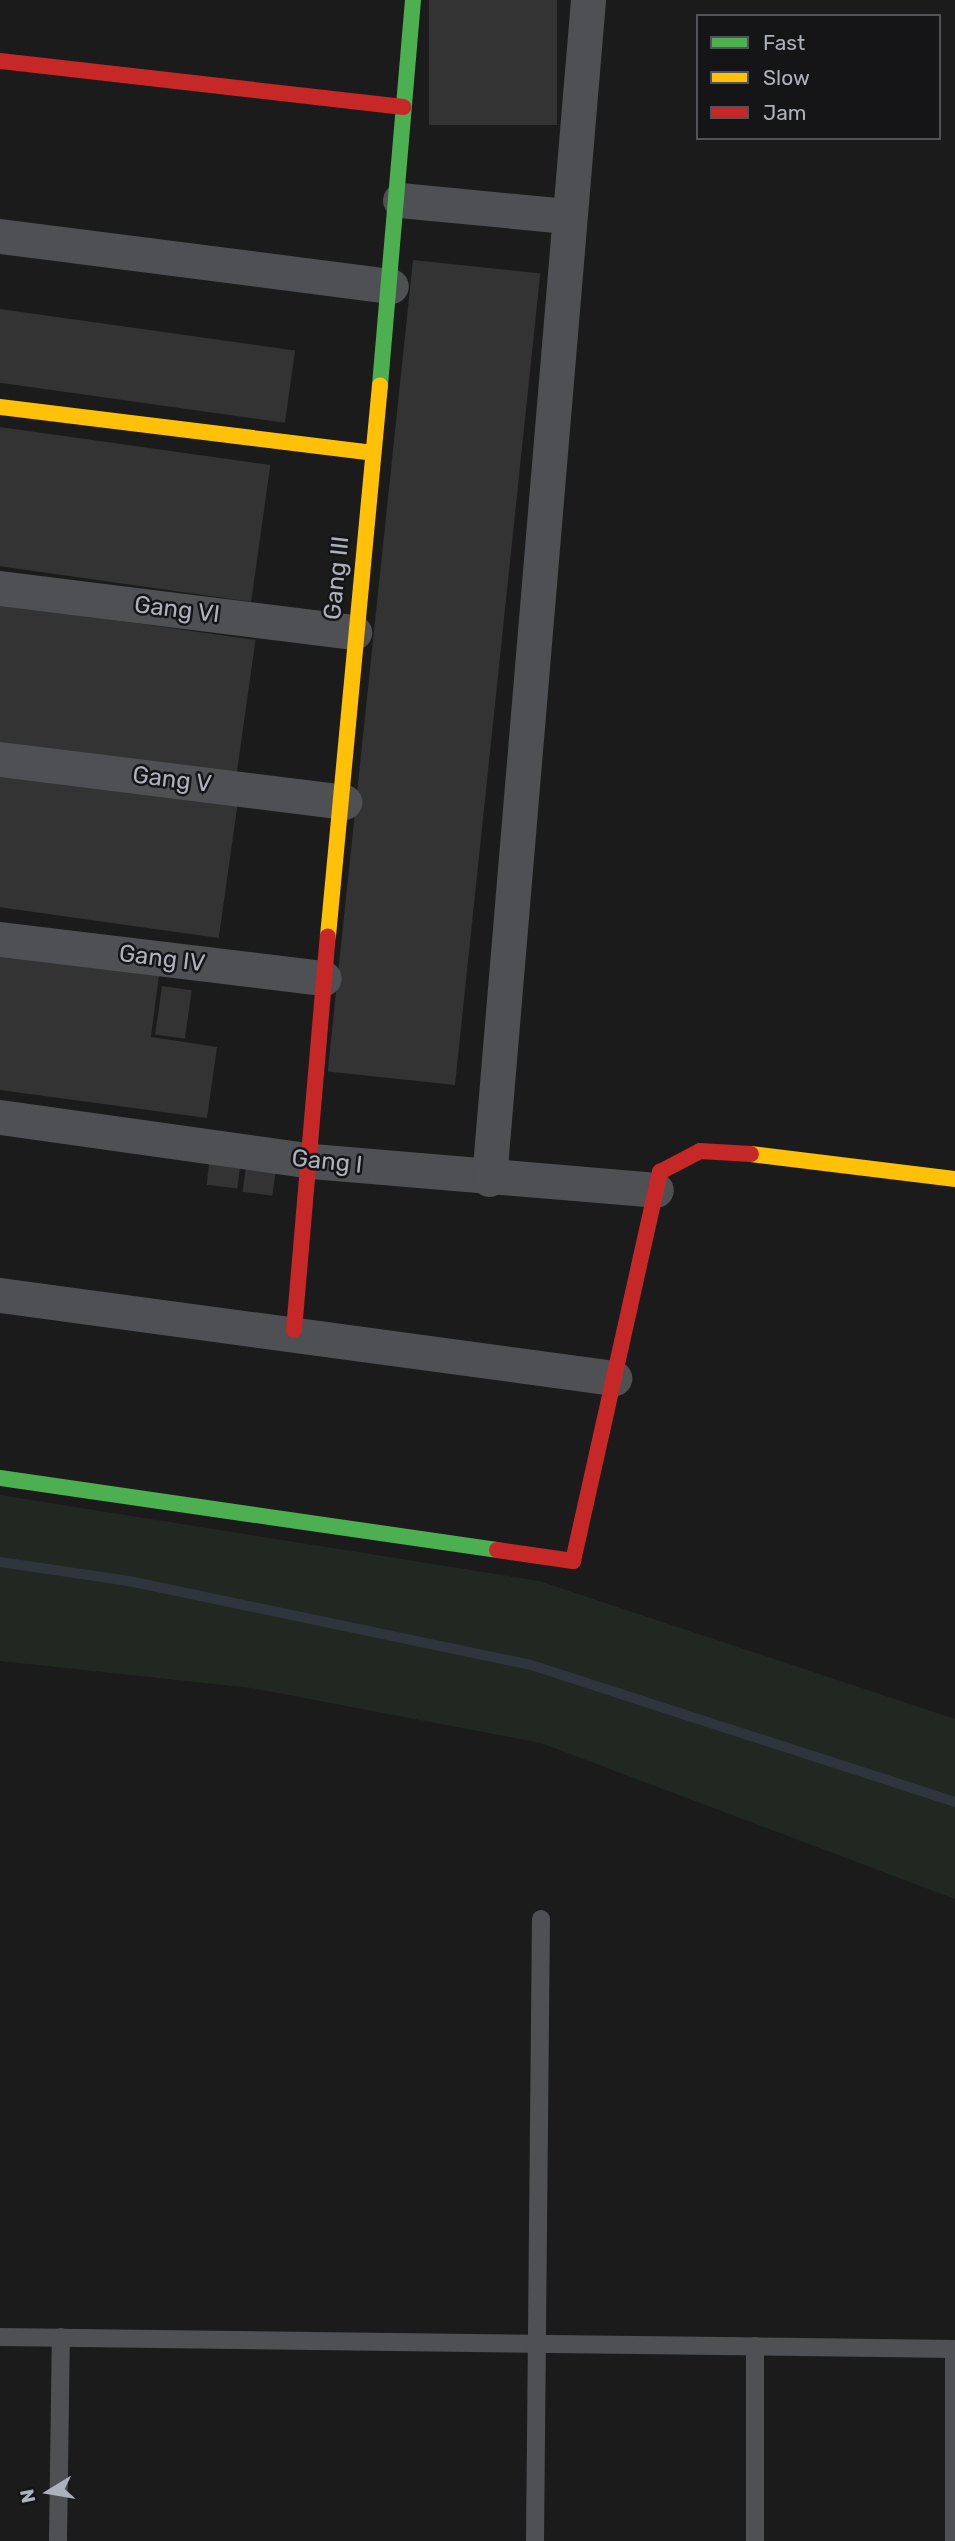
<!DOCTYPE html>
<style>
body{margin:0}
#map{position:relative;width:955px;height:2541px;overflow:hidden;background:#1b1b1b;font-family:Rubik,sans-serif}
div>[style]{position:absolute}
.green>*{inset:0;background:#212822}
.stream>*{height:10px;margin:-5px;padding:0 5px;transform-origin:5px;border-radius:5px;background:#2e353d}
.building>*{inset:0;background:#333;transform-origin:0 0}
.lane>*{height:18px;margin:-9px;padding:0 9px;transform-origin:9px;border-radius:9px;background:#4f5054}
.street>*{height:35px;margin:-17.5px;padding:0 17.5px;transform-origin:17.5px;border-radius:17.5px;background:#4f5054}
.fast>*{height:16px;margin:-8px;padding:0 8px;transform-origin:8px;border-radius:8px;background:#4caf50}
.slow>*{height:16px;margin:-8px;padding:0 8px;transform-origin:8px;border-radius:8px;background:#ffc107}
.jam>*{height:16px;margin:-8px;padding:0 8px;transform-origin:8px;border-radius:8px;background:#c62828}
span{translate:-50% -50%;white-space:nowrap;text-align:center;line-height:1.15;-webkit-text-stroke:5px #151517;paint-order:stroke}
.street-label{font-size:24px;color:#adb1bb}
.legend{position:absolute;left:696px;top:14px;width:245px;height:126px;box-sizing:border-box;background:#151517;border:2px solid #525359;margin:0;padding:9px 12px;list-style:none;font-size:21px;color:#adb1bb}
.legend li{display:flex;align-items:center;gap:14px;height:35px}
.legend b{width:35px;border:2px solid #525359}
.north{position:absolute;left:14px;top:2457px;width:70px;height:70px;-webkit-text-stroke:5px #151517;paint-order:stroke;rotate:259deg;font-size:19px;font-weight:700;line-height:28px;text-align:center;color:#adb1bb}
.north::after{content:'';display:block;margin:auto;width:24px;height:32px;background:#adb1bb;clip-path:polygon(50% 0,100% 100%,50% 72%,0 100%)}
</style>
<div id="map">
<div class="green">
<div style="clip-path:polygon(0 1495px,539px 1581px,955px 1719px,955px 1899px,541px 1743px,252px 1688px,0 1661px)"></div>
</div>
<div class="stream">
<div style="left:0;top:1562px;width:130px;rotate:8.4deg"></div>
<div style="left:129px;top:1581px;width:408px;rotate:11.8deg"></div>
<div style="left:528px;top:1664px;width:449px;rotate:17.9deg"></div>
</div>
<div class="building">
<div style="left:429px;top:0;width:128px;height:125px"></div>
<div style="left:413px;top:260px;width:128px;height:816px;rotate:6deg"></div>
<div style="left:0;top:309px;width:298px;height:73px;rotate:8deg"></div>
<div style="left:0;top:427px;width:273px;height:138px;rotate:8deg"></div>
<div style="left:0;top:604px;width:258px;height:137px;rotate:8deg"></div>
<div style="left:0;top:770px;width:240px;height:136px;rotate:8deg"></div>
<div style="clip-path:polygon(0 953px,159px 975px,151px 1037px,217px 1047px,207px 1118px,0 1090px)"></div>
<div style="left:162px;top:986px;width:30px;height:49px;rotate:8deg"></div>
<div style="left:210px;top:1157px;width:31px;height:28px;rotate:7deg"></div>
<div style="left:247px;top:1160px;width:30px;height:32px;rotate:8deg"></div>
</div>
<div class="lane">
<div style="left:0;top:2337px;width:955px;rotate:0.72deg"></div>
<div style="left:58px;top:2541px;width:204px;rotate:-89.2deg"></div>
<div style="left:535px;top:2541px;width:622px;rotate:-89.45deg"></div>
<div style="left:755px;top:2541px;width:195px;rotate:-90deg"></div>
<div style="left:954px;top:2541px;width:192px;rotate:-90deg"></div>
</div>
<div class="street">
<div style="left:400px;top:200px;width:167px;rotate:5.5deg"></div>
<div style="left:0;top:236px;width:394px;rotate:7.3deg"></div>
<div style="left:0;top:588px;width:357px;rotate:7.1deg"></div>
<div style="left:0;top:759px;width:347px;rotate:7.1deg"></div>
<div style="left:0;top:939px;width:326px;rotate:6.9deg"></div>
<div style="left:0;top:1117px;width:315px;rotate:8deg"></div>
<div style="left:312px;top:1161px;width:345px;rotate:4.8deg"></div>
<div style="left:489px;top:1179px;width:1183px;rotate:-85.2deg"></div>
<div style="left:0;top:1295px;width:620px;rotate:7.7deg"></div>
</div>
<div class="fast">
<div style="left:380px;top:385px;width:386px;rotate:-85.1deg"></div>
<div style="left:0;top:1478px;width:502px;rotate:8.24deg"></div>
</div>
<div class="slow">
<div style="left:0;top:407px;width:376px;rotate:7deg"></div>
<div style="left:328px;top:936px;width:553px;rotate:-84.61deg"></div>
<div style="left:751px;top:1154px;width:206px;rotate:7deg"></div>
</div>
<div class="jam">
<div style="left:0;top:61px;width:406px;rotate:6.5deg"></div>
<div style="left:294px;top:1330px;width:395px;rotate:-85.1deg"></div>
<div style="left:497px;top:1550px;width:77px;rotate:8.2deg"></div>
<div style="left:573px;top:1561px;width:399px;rotate:-77.4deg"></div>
<div style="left:660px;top:1172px;width:45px;rotate:-27.7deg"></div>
<div style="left:700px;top:1151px;width:51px;rotate:3.4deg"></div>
</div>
<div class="street-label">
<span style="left:337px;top:578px;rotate:-84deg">Gang III</span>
<span style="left:177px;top:610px;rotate:7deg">Gang VI</span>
<span style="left:172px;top:780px;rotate:7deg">Gang V</span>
<span style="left:162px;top:959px;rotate:7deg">Gang IV</span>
<span style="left:327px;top:1162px;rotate:6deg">Gang I</span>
</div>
<ul class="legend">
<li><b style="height:9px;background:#4caf50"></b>Fast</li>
<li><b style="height:9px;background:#ffc107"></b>Slow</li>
<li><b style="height:9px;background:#c62828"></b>Jam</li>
</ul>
<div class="north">N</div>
</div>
